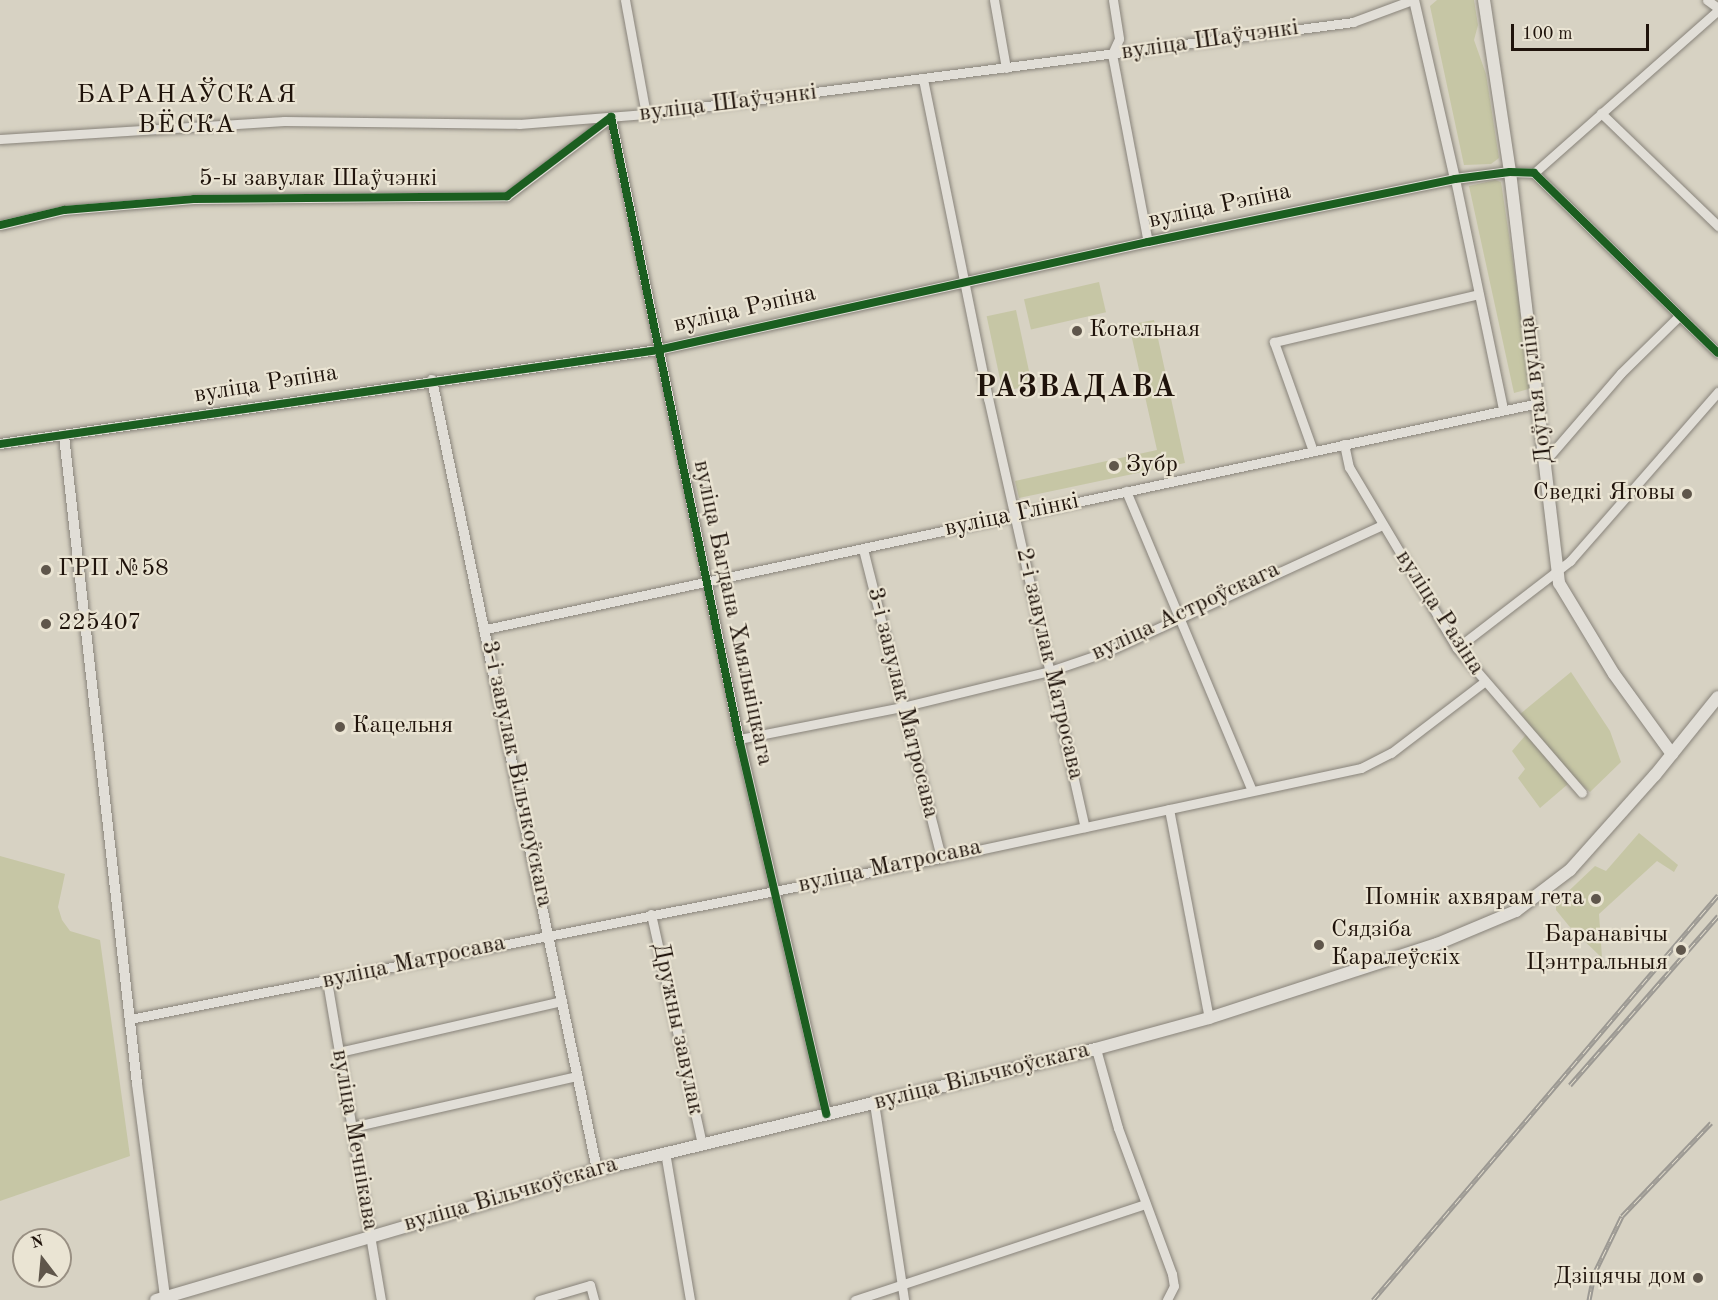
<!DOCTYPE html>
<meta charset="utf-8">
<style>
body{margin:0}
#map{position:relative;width:1718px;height:1300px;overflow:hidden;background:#d7d2c3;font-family:"Old Standard TT",serif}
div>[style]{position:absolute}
.green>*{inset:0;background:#c6c6a5;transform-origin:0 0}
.roads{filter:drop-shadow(0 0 2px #88837a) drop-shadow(0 0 2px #88837a)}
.minor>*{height:9px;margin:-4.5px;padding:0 4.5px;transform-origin:4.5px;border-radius:4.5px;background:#e1ded7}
.tertiary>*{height:10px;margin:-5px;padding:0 5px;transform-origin:5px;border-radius:5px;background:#e1ded7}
.secondary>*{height:12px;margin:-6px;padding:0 6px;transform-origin:6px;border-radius:6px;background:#e1ded7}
.rail>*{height:5px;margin-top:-2.5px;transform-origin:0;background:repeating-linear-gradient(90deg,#eae4d3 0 9px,#9c9993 0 18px);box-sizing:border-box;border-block:2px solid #9c9993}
.cycleway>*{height:8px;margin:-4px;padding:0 4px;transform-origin:4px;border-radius:4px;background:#1b5e20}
.dots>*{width:16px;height:16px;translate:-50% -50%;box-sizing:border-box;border:3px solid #eae4d3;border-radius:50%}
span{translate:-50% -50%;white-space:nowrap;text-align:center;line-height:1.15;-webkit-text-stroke:4.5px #eae4d3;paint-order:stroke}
.street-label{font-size:24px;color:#1f130b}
.poi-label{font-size:24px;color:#1f130b}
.left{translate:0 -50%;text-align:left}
.right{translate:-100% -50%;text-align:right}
.neighbourhood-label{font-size:26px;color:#1f130b;letter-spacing:1.5px}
.district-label{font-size:30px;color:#1f130b;font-weight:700;letter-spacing:1.5px}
.north{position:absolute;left:12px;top:1228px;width:60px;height:60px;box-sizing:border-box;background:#eae4d3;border:2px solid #999083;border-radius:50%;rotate:344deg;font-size:16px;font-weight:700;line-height:24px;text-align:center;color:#1f130b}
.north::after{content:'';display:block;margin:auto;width:21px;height:27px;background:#5f564b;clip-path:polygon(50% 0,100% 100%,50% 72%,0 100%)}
.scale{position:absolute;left:1511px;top:24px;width:138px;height:27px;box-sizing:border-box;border:3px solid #1f130b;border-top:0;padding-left:8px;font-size:18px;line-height:21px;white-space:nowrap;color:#1f130b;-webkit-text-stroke:4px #eae4d3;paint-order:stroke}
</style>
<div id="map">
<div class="green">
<div style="clip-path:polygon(1437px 0,1474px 0,1478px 25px,1474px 40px,1486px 74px,1499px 158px,1491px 164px,1464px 165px,1430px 6px)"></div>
<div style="clip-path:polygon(1495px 180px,1501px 182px,1532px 388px,1514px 393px,1469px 186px)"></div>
<div style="left:1099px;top:282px;width:31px;height:77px;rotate:77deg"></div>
<div style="left:1016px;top:310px;width:77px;height:30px;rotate:78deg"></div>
<div style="clip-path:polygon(1154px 320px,1185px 463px,1019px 498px,1015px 481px,1157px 450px,1129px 325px)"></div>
<div style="clip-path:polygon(1571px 672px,1610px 731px,1621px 762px,1590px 792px,1575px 778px,1540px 808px,1518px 778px,1525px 769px,1512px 751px,1531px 729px,1519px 715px)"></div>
<div style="clip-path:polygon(1639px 833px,1678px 865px,1674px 872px,1657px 861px,1599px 914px,1602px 958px,1569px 926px,1556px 910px,1556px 903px,1595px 866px,1606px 871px)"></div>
<div style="clip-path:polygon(0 856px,65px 874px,58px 907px,62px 920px,70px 931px,100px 940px,130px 1156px,0 1201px)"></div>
</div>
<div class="roads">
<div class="minor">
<div style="left:625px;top:0;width:116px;rotate:79.6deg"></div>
<div style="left:994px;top:0;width:69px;rotate:80deg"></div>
<div style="left:1113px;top:0;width:39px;rotate:81deg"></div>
<div style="left:1119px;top:39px;width:17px;rotate:115deg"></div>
<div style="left:1112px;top:54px;width:191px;rotate:79.2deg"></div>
<div style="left:1707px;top:0;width:14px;rotate:36deg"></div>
<div style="left:923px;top:79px;width:326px;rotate:78.5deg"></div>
<div style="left:988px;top:398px;width:440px;rotate:77.3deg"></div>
<div style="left:1601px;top:113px;width:163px;rotate:44deg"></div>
<div style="left:0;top:139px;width:285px;rotate:-3.6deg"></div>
<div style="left:284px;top:121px;width:235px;rotate:0.7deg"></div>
<div style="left:519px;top:124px;width:127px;rotate:-4.5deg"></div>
<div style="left:646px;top:114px;width:713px;rotate:-7.41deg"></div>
<div style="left:1353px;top:22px;width:63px;rotate:-20.4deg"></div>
<div style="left:1510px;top:172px;width:24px;rotate:2deg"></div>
<div style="left:1534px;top:173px;width:257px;rotate:44.4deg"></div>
<div style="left:1534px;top:173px;width:246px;rotate:-41.5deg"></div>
<div style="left:1455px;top:179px;width:234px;rotate:78.2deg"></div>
<div style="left:0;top:225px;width:66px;rotate:-13.2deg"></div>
<div style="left:64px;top:210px;width:130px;rotate:-4.8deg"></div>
<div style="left:194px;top:199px;width:313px;rotate:-0.5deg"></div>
<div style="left:507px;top:196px;width:131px;rotate:-37.2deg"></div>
<div style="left:611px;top:117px;width:639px;rotate:78.36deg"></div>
<div style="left:740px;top:743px;width:381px;rotate:76.9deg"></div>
<div style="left:1344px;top:444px;width:24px;rotate:78deg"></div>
<div style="left:1349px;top:467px;width:211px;rotate:59.2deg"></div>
<div style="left:1457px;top:648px;width:191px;rotate:49.2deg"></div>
<div style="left:1313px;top:451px;width:116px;rotate:-109.7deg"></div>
<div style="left:1274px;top:342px;width:210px;rotate:-13.2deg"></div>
<div style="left:1545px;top:461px;width:116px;rotate:-49.2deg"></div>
<div style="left:1621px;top:373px;width:81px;rotate:-44.5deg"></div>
<div style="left:1126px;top:491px;width:325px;rotate:67.2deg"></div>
<div style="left:863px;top:549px;width:319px;rotate:75.8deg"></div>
<div style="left:486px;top:629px;width:1076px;rotate:-12.12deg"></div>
<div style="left:1457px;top:648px;width:143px;rotate:-37.6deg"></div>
<div style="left:1570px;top:561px;width:225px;rotate:-48.8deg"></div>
<div style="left:739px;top:739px;width:166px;rotate:-11.1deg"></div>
<div style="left:902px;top:707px;width:152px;rotate:-13.7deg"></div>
<div style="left:1050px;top:671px;width:59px;rotate:-18.7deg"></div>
<div style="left:1106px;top:652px;width:304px;rotate:-24.7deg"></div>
<div style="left:1169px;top:809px;width:213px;rotate:79.2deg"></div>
<div style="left:651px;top:914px;width:236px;rotate:77.5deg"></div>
<div style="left:327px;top:981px;width:324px;rotate:80.4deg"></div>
<div style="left:130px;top:1019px;width:827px;rotate:-11.23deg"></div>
<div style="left:941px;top:858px;width:430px;rotate:-12.1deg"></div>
<div style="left:1361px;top:768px;width:34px;rotate:-27deg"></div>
<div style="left:1391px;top:753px;width:117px;rotate:-37.4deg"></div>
<div style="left:1096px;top:1049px;width:82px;rotate:74.4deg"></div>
<div style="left:1118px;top:1128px;width:156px;rotate:69.7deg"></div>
<div style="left:1172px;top:1274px;width:12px;rotate:81deg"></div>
<div style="left:1174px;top:1286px;width:16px;rotate:117deg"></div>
<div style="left:339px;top:1052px;width:229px;rotate:-12.9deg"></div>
<div style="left:874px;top:1103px;width:199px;rotate:81.3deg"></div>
<div style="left:352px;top:1127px;width:231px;rotate:-12.8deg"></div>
<div style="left:665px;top:1152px;width:150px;rotate:80.4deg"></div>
<div style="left:539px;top:1300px;width:53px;rotate:-16.4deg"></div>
<div style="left:590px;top:1285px;width:16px;rotate:75deg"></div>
<div style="left:855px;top:1300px;width:306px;rotate:-18.3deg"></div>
</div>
<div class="tertiary">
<div style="left:1414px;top:0;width:184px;rotate:77.1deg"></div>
<div style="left:432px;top:380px;width:807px;rotate:78.2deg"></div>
<div style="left:64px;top:436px;width:652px;rotate:83.57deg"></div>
<div style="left:137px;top:1084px;width:215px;rotate:82.5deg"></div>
<div style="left:0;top:444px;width:665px;rotate:-8.13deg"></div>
<div style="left:658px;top:350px;width:502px;rotate:-12.43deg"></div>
<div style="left:1148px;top:242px;width:313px;rotate:-11.6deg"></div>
<div style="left:1455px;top:179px;width:55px;rotate:-7.3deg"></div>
</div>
<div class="secondary">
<div style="left:1484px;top:0;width:174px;rotate:81.4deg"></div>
<div style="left:1510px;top:172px;width:414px;rotate:83.2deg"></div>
<div style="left:1559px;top:583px;width:106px;rotate:58.9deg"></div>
<div style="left:1614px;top:674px;width:99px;rotate:54.1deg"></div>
<div style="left:156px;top:1300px;width:460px;rotate:-16.4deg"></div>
<div style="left:597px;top:1170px;width:513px;rotate:-13.63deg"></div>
<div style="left:1096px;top:1049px;width:117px;rotate:-15.3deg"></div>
<div style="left:1209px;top:1018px;width:240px;rotate:-18deg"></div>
<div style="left:1437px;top:944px;width:86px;rotate:-22.7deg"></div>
<div style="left:1516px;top:911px;width:68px;rotate:-37.2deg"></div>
<div style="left:1570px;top:870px;width:127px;rotate:-48.2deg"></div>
<div style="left:1655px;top:775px;width:100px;rotate:-51.1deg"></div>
</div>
</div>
<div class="rail">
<div style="left:1570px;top:1085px;width:225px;rotate:-48.8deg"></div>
<div style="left:1373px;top:1300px;width:532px;rotate:-49.57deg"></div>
<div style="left:1589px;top:1300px;width:26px;rotate:-79deg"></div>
<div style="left:1594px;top:1274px;width:64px;rotate:-64.2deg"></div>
<div style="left:1622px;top:1216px;width:129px;rotate:-46.3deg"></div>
</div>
<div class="cycleway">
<div style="left:0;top:225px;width:66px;rotate:-13.2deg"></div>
<div style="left:64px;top:210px;width:130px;rotate:-4.8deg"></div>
<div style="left:194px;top:199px;width:313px;rotate:-0.5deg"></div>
<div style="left:507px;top:196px;width:131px;rotate:-37.2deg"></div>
<div style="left:611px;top:117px;width:639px;rotate:78.36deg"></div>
<div style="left:740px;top:743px;width:381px;rotate:76.9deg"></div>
<div style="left:0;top:444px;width:665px;rotate:-8.13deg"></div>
<div style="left:658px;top:350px;width:502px;rotate:-12.43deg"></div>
<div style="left:1148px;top:242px;width:313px;rotate:-11.6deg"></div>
<div style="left:1455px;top:179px;width:55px;rotate:-7.3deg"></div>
<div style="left:1510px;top:172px;width:24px;rotate:2deg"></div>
<div style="left:1534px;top:173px;width:257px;rotate:44.4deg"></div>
</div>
<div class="dots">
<div style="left:1077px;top:331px;background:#5f564b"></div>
<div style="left:1114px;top:466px;background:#5f564b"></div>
<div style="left:1687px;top:494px;background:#5f564b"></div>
<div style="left:46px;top:570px;background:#5f564b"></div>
<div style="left:46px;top:624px;background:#5f564b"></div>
<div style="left:340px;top:727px;background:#5f564b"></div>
<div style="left:1596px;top:899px;background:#5f564b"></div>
<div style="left:1319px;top:945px;background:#5f564b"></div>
<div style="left:1681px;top:950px;background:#5f564b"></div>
<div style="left:1698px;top:1278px;background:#5f564b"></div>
</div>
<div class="street-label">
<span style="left:1210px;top:41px;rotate:-8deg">вуліца Шаўчэнкі</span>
<span style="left:728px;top:104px;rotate:-7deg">вуліца Шаўчэнкі</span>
<span style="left:318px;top:180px">5-ы завулак Шаўчэнкі</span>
<span style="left:1220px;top:207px;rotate:-12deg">вуліца Рэпіна</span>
<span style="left:745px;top:310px;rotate:-13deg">вуліца Рэпіна</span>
<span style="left:266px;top:385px;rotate:-9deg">вуліца Рэпіна</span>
<span style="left:1537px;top:390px;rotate:-97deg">Доўгая вуліца</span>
<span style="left:1012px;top:516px;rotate:-12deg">вуліца Глінкі</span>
<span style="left:1186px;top:612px;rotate:-25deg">вуліца Астроўскага</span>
<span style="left:732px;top:613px;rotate:78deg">вуліца Багдана Хмяльніцкага</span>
<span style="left:1439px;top:613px;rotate:57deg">вуліца Разіна</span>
<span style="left:1049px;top:664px;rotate:77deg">2-і завулак Матросава</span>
<span style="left:902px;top:703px;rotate:76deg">3-і завулак Матросава</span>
<span style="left:516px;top:774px;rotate:78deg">3-і завулак Вільчкоўскага</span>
<span style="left:890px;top:867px;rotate:-12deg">вуліца Матросава</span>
<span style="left:414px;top:963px;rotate:-12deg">вуліца Матросава</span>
<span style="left:677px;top:1029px;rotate:78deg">Дружны завулак</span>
<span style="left:982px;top:1077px;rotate:-14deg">вуліца Вільчкоўскага</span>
<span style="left:354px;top:1140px;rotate:80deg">вуліца Мечнікава</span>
<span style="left:511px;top:1195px;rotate:-16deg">вуліца Вільчкоўскага</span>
</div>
<div class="poi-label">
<span class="left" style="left:1089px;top:331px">Котельная</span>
<span class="left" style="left:1126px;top:466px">Зубр</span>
<span class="right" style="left:1675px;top:494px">Сведкі Яговы</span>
<span class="left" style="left:58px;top:570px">ГРП №58</span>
<span class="left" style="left:58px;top:624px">225407</span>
<span class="left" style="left:352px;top:727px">Кацельня</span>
<span class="right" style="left:1584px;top:899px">Помнік ахвярам гета</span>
<span class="left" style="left:1331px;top:945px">Сядзіба<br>Каралеўскіх</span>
<span class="right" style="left:1668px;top:950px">Баранавічы<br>Цэнтральныя</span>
<span class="right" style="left:1686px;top:1278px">Дзіцячы дом</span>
</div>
<div class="neighbourhood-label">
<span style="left:187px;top:111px">БАРАНАЎСКАЯ<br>ВЁСКА</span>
</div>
<div class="district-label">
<span style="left:1076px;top:388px">РАЗВАДАВА</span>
</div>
<div class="north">N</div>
<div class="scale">100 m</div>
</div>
